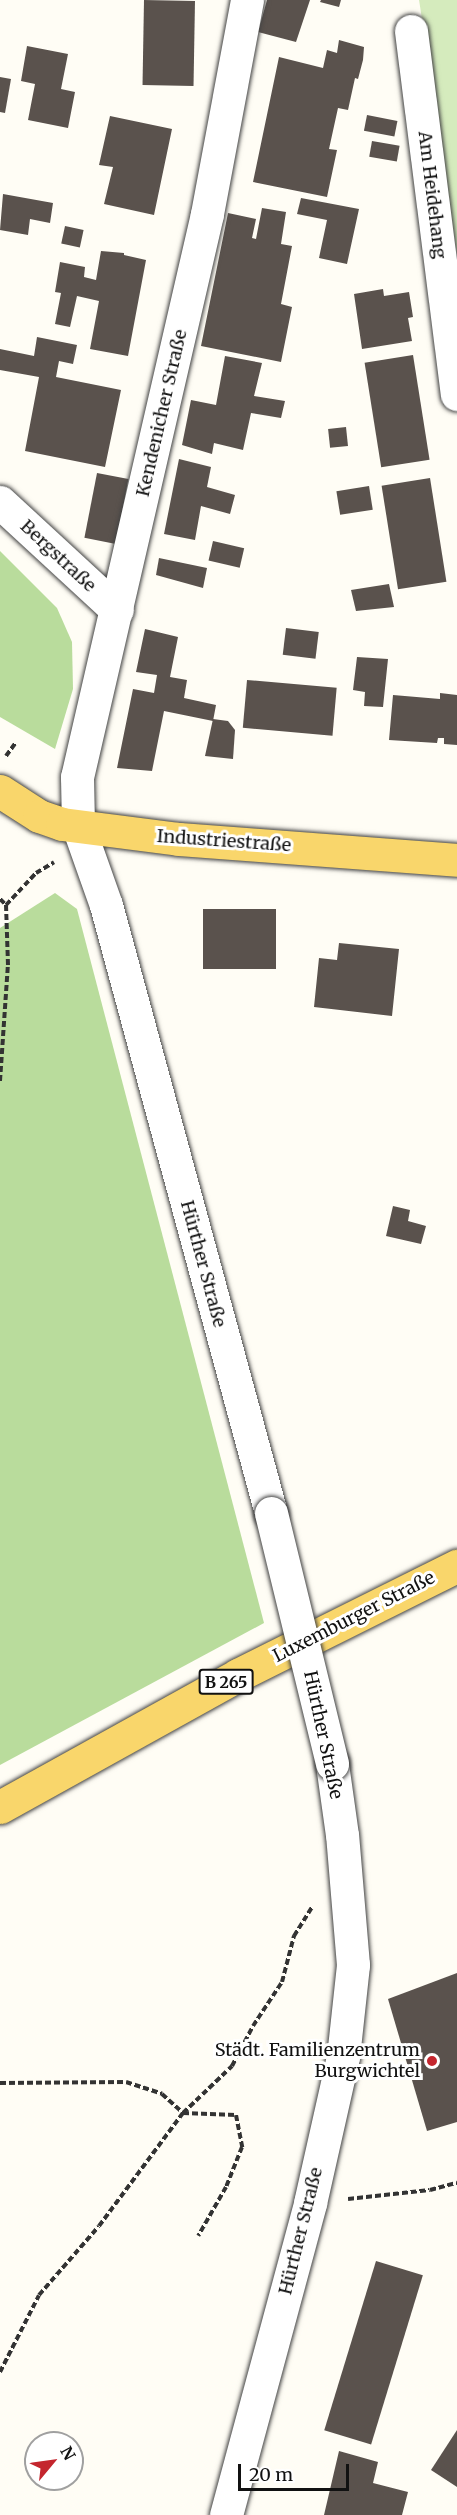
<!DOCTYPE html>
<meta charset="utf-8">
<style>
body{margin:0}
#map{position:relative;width:457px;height:2515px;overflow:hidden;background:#fffdf5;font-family:Merriweather,serif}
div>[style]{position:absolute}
.green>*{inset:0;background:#d5ebbd}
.forest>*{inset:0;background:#b9dc9c}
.building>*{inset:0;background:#5a524d;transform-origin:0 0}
.path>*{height:4px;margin-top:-2px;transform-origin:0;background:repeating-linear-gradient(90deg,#333 0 6px,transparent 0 9px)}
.roads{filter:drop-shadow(0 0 2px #444) drop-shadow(0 0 2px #444)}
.minor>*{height:33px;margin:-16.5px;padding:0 16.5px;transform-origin:16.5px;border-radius:16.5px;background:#fff}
.major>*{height:33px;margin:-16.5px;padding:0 16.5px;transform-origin:16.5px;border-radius:16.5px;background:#f9d66b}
.bridges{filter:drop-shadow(0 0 2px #444) drop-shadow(0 0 2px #444)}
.minor-bridge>*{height:33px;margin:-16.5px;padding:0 16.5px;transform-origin:16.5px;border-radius:16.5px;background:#fff}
.dots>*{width:16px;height:16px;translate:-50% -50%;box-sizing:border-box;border:3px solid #fff;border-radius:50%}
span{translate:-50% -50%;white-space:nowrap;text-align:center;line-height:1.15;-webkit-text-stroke:6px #fff;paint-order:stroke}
.shield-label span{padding:2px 4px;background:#fff;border:2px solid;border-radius:4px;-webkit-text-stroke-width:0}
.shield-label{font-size:16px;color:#111;font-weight:700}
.street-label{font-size:18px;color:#111}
.poi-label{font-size:18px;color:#111}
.right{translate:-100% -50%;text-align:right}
.north{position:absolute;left:24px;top:2431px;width:60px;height:60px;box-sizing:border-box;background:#fff;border:2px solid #a0a0a0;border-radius:50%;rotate:61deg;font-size:16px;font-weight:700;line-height:24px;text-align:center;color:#111}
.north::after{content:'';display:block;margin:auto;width:21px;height:27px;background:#c4262e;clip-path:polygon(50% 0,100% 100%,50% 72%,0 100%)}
.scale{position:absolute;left:238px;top:2464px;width:111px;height:27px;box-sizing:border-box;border:3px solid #111;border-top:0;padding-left:8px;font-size:18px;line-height:21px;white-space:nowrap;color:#111;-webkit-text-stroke:4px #fff;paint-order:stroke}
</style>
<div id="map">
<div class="green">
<div style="clip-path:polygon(419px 0,457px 0,457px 254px,426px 44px)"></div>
</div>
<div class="forest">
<div style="clip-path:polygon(0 551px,57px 608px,72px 642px,73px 689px,55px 749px,0 717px)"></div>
<div style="clip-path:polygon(55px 893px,77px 909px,264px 1623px,0 1765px,0 928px)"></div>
</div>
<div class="building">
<div style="left:144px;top:0;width:51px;height:85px;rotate:1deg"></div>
<div style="clip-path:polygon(267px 0,310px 0,296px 42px,258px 32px)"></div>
<div style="clip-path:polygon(321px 0,341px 0,339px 7px,320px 2px)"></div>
<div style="clip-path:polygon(339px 40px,364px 47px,363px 60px,358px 79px,355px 78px,348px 110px,338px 108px,329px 149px,337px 150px,327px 197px,253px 182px,279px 57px,323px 68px,327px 50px,337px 53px)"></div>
<div style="clip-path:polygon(27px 46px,68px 54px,61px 89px,75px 92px,68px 128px,28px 120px,35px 84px,21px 81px)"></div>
<div style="clip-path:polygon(0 77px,11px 79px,5px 113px,0 112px)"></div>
<div style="left:367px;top:115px;width:31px;height:16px;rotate:11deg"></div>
<div style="clip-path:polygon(110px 116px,172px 129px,154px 215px,104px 204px,113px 167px,99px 165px)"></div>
<div style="left:372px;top:141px;width:28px;height:16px;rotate:10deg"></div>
<div style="clip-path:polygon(3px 194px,53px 203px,50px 223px,30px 219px,28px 235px,0 230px)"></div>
<div style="clip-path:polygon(301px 198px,359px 209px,347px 264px,319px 258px,327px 220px,297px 214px)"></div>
<div style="clip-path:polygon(262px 208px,286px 212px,281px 244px,292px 246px,281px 304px,292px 307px,281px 362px,201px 346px,228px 213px,256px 219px,252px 238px,256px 239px)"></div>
<div style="left:65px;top:226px;width:19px;height:18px;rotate:12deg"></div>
<div style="clip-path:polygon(101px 251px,124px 253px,124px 255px,146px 260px,128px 356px,90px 349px,99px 301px,77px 296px,70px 327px,55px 324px,61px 293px,55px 292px,60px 262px,85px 267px,84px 277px,96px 280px)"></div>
<div style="clip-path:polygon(383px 289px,384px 296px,409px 292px,413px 317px,408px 318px,412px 341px,362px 349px,354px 294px)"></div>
<div style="clip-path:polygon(37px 337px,77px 345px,73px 364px,59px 361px,56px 377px,121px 390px,105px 467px,25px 451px,39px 377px,0 370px,0 349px,34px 356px)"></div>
<div style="left:413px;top:355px;width:106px;height:49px;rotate:81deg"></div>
<div style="clip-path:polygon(225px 356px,262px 363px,254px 396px,285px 401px,281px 418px,251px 413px,243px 450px,214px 443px,212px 454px,182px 445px,191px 400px,216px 405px)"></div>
<div style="left:346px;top:427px;width:19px;height:18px;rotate:84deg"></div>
<div style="clip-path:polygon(179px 459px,211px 467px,207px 487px,235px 495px,230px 514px,201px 506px,195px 540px,164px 534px)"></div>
<div style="left:97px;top:473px;width:32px;height:66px;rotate:11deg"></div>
<div style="left:430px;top:478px;width:105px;height:49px;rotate:81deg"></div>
<div style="left:369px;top:486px;width:24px;height:33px;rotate:81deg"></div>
<div style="left:213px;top:541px;width:32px;height:20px;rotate:13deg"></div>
<div style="clip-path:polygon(159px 558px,207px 568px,203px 588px,156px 575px)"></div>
<div style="clip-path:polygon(389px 584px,394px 607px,356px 611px,351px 590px)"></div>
<div style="left:286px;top:628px;width:33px;height:27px;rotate:7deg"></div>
<div style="clip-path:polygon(145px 629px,178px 637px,170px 677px,187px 680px,184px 698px,216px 705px,213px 721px,164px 711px,152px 771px,117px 768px,133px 689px,154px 693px,157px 675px,136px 672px)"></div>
<div style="clip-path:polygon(357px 657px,388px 659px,383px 707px,364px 706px,365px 692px,353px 690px)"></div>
<div style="left:247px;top:680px;width:90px;height:48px;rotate:5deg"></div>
<div style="clip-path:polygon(440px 693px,457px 695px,457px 745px,444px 744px,444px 738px,438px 738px,437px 743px,389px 740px,393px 695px,440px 699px)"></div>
<div style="clip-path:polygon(213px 719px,228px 721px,235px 730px,233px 759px,205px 756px)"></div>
<div style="left:203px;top:909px;width:73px;height:60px"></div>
<div style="clip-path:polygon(339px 943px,399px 949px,392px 1016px,314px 1007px,319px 958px,337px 960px)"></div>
<div style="clip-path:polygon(393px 1206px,410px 1210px,408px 1221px,426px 1226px,421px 1244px,386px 1236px)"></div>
<div style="clip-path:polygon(457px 1973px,457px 2122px,427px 2131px,388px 1999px)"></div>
<div style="left:376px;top:2261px;width:49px;height:177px;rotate:17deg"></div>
<div style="clip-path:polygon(457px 2430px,457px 2487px,431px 2470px)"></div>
<div style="clip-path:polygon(339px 2451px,378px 2462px,373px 2483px,408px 2492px,402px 2515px,324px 2515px)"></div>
</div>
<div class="path">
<div style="left:6px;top:756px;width:17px;rotate:-54deg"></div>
<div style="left:0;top:899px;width:8px;rotate:45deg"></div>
<div style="left:0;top:1081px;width:116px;rotate:-86.1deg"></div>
<div style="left:8px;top:965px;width:60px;rotate:-91.9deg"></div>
<div style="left:6px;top:905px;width:44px;rotate:-46.8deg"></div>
<div style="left:36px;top:873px;width:21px;rotate:-31deg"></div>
<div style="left:0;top:2083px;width:126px;rotate:-0.5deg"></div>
<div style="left:126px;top:2082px;width:38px;rotate:18deg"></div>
<div style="left:162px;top:2094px;width:28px;rotate:42deg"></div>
<div style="left:183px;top:2113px;width:53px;rotate:2.2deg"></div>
<div style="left:236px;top:2115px;width:33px;rotate:79deg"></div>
<div style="left:242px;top:2147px;width:43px;rotate:111.8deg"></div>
<div style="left:226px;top:2187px;width:56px;rotate:119.7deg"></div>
<div style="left:348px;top:2199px;width:82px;rotate:-6.3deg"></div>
<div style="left:430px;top:2190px;width:28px;rotate:-15deg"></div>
<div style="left:0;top:2372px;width:86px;rotate:-63.1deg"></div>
<div style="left:39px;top:2295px;width:91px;rotate:-49deg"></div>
<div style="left:99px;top:2226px;width:141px;rotate:-53.4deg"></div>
<div style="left:183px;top:2113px;width:68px;rotate:-43.8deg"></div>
<div style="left:232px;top:2066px;width:45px;rotate:-62.3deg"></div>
<div style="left:253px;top:2026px;width:53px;rotate:-56.6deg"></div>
<div style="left:282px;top:1982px;width:48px;rotate:-75.4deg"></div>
<div style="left:294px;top:1936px;width:34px;rotate:-58deg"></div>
</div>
<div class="roads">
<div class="minor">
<div style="left:247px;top:0;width:218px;rotate:100.6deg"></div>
<div style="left:207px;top:214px;width:578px;rotate:103deg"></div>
<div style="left:77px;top:777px;width:49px;rotate:88.8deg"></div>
<div style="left:78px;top:826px;width:84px;rotate:70.5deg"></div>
<div style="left:106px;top:905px;width:630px;rotate:74.82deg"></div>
<div style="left:411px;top:31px;width:366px;rotate:82.8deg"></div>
<div style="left:0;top:502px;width:159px;rotate:42.7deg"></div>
<div style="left:226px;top:2515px;width:323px;rotate:-74.9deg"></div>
<div style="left:310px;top:2203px;width:150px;rotate:-77.3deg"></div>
<div style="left:343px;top:2057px;width:93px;rotate:-83.8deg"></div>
<div style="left:353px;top:1965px;width:130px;rotate:-94.8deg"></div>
<div style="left:342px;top:1835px;width:72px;rotate:-98deg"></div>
</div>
<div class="major">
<div style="left:0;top:791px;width:46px;rotate:32.7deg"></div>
<div style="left:39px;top:816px;width:24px;rotate:19deg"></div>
<div style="left:62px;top:824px;width:118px;rotate:7.3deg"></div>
<div style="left:179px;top:839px;width:279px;rotate:4.3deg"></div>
<div style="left:0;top:1807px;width:272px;rotate:-29deg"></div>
<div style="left:238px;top:1675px;width:245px;rotate:-26.5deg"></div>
</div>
</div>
<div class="bridges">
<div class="minor-bridge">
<div style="left:271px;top:1513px;width:258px;rotate:76.3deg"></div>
</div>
</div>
<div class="dots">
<div style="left:432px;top:2061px;background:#c4262e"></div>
</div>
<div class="shield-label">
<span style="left:226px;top:1682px">B 265</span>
</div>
<div class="street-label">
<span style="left:432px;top:195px;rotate:83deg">Am Heidehang</span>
<span style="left:162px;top:413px;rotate:-77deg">Kendenicher Straße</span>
<span style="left:58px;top:556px;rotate:43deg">Bergstraße</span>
<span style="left:224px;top:841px;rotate:4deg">Industriestraße</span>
<span style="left:203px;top:1264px;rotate:75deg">Hürther Straße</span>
<span style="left:354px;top:1617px;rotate:-27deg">Luxemburger Straße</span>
<span style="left:323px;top:1735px;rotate:78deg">Hürther Straße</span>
<span style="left:301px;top:2231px;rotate:-76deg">Hürther Straße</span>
</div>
<div class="poi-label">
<span class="right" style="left:420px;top:2061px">Städt. Familienzentrum<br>Burgwichtel</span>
</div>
<div class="north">N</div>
<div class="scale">20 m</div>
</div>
